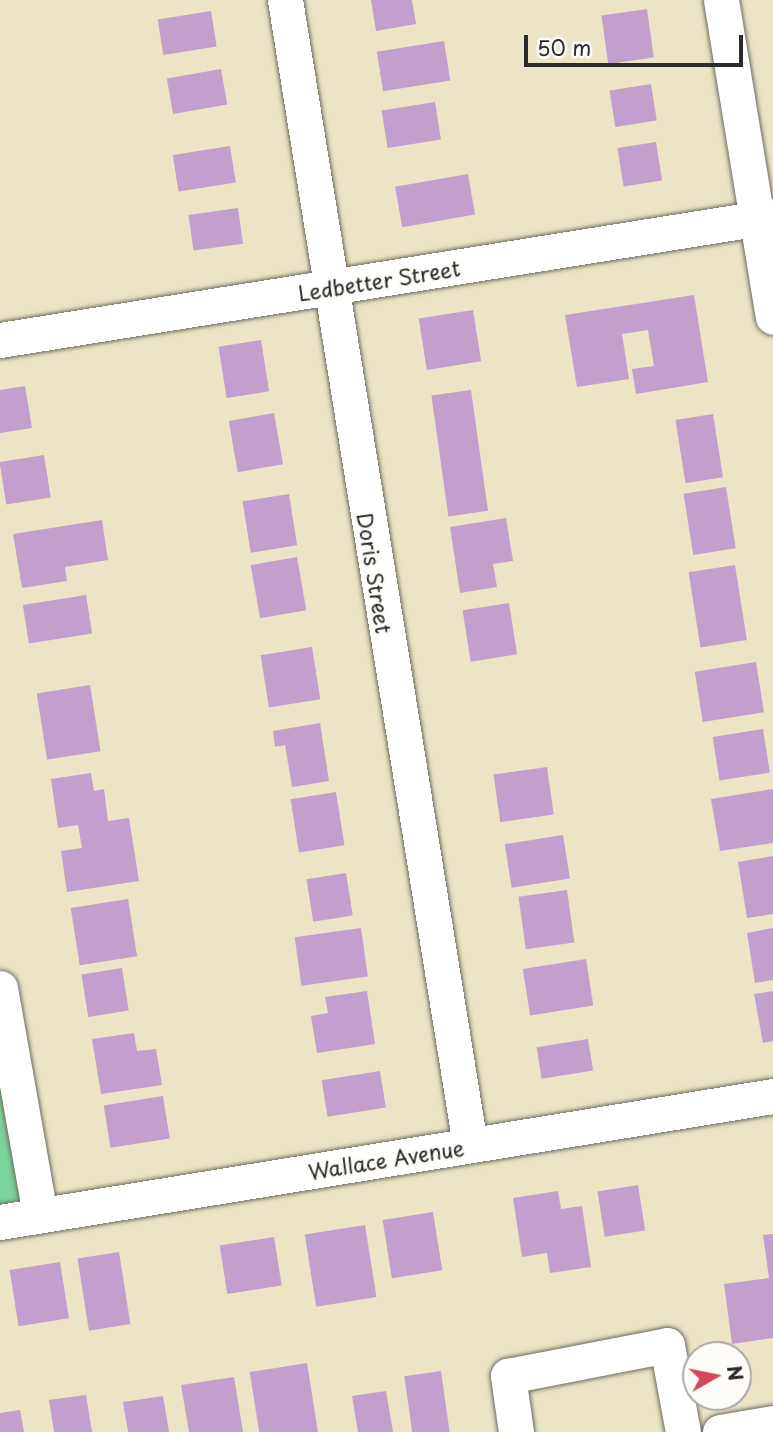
<!DOCTYPE html>
<style>
body{margin:0}
#map{position:relative;width:773px;height:1432px;overflow:hidden;background:#ebe5c6;font-family:"Playpen Sans",sans-serif}
div>[style]{position:absolute}
.green>*{inset:0;background:#7bd499}
.building>*{inset:0;background:#c39fcd;transform-origin:0 0}
.roads{filter:drop-shadow(0 0 2px #6e6c61) drop-shadow(0 0 2px #6e6c61)}
.minor>*{height:35px;margin:-17.5px;padding:0 17.5px;transform-origin:17.5px;border-radius:17.5px;background:#fff}
span{translate:-50% -50%;white-space:nowrap;text-align:center;line-height:1.15;-webkit-text-stroke:6px #fdfcf7;paint-order:stroke}
.street-label{font-size:21px;color:#2b2b2b}
.north{position:absolute;left:682px;top:1341px;width:70px;height:70px;box-sizing:border-box;background:#fdfcf7;border:2px solid #a9a8a5;border-radius:50%;rotate:81deg;font-size:19px;font-weight:700;line-height:28px;text-align:center;color:#2b2b2b}
.north::after{content:'';display:block;margin:auto;width:24px;height:32px;background:#d1495b;clip-path:polygon(50% 0,100% 100%,50% 72%,0 100%)}
.scale{position:absolute;left:524px;top:35px;width:219px;height:32px;box-sizing:border-box;border:4px solid #2b2b2b;border-top:0;padding-left:9px;font-size:21px;line-height:24px;white-space:nowrap;color:#2b2b2b;-webkit-text-stroke:5px #fdfcf7;paint-order:stroke}
</style>
<div id="map">
<div class="green">
<div style="clip-path:polygon(0 1057px,24px 1200px,0 1204px)"></div>
</div>
<div class="building">
<div style="clip-path:polygon(371px 0,412px 0,416px 24px,376px 31px)"></div>
<div style="left:647px;top:9px;width:49px;height:46px;rotate:82deg"></div>
<div style="left:211px;top:11px;width:36px;height:54px;rotate:81deg"></div>
<div style="left:444px;top:41px;width:40px;height:68px;rotate:81deg"></div>
<div style="left:221px;top:69px;width:36px;height:55px;rotate:80deg"></div>
<div style="left:651px;top:84px;width:37px;height:42px;rotate:81deg"></div>
<div style="left:435px;top:102px;width:38px;height:54px;rotate:81deg"></div>
<div style="left:656px;top:142px;width:39px;height:39px;rotate:81deg"></div>
<div style="left:230px;top:146px;width:37px;height:58px;rotate:81deg"></div>
<div style="left:468px;top:174px;width:41px;height:74px;rotate:80deg"></div>
<div style="left:238px;top:208px;width:36px;height:50px;rotate:82deg"></div>
<div style="clip-path:polygon(694px 295px,708px 382px,636px 394px,632px 369px,654px 366px,648px 330px,622px 334px,629px 379px,577px 387px,565px 315px)"></div>
<div style="left:473px;top:310px;width:52px;height:55px;rotate:81deg"></div>
<div style="left:261px;top:340px;width:52px;height:43px;rotate:81deg"></div>
<div style="clip-path:polygon(25px 386px,32px 428px,0 433px,0 390px)"></div>
<div style="left:471px;top:390px;width:122px;height:40px;rotate:82deg"></div>
<div style="left:274px;top:413px;width:52px;height:46px;rotate:80deg"></div>
<div style="left:713px;top:414px;width:64px;height:38px;rotate:81deg"></div>
<div style="left:44px;top:455px;width:43px;height:45px;rotate:81deg"></div>
<div style="left:726px;top:487px;width:62px;height:43px;rotate:81deg"></div>
<div style="left:289px;top:494px;width:52px;height:47px;rotate:81deg"></div>
<div style="clip-path:polygon(506px 518px,513px 561px,493px 564px,497px 587px,460px 593px,450px 527px)"></div>
<div style="clip-path:polygon(102px 520px,108px 560px,65px 567px,67px 581px,22px 588px,13px 534px)"></div>
<div style="left:297px;top:557px;width:54px;height:47px;rotate:80deg"></div>
<div style="left:735px;top:565px;width:76px;height:47px;rotate:81deg"></div>
<div style="left:86px;top:595px;width:39px;height:64px;rotate:81deg"></div>
<div style="left:509px;top:603px;width:52px;height:47px;rotate:81deg"></div>
<div style="left:312px;top:647px;width:53px;height:52px;rotate:81deg"></div>
<div style="left:756px;top:662px;width:51px;height:62px;rotate:81deg"></div>
<div style="left:90px;top:685px;width:67px;height:54px;rotate:81deg"></div>
<div style="clip-path:polygon(320px 723px,329px 781px,292px 787px,285px 745px,275px 747px,273px 731px)"></div>
<div style="left:763px;top:729px;width:44px;height:51px;rotate:81deg"></div>
<div style="left:547px;top:767px;width:48px;height:54px;rotate:82deg"></div>
<div style="clip-path:polygon(91px 773px,94px 791px,104px 789px,108px 821px,129px 818px,139px 881px,67px 892px,61px 851px,82px 848px,78px 825px,58px 828px,51px 779px)"></div>
<div style="clip-path:polygon(773px 789px,773px 843px,720px 851px,711px 799px)"></div>
<div style="left:336px;top:792px;width:54px;height:46px;rotate:81deg"></div>
<div style="left:563px;top:835px;width:44px;height:59px;rotate:81deg"></div>
<div style="clip-path:polygon(773px 856px,773px 914px,747px 918px,738px 862px)"></div>
<div style="left:346px;top:873px;width:43px;height:40px;rotate:81deg"></div>
<div style="left:567px;top:890px;width:53px;height:49px;rotate:82deg"></div>
<div style="left:128px;top:899px;width:58px;height:58px;rotate:81deg"></div>
<div style="left:361px;top:928px;width:49px;height:67px;rotate:82deg"></div>
<div style="clip-path:polygon(773px 928px,773px 980px,755px 983px,747px 933px)"></div>
<div style="left:586px;top:959px;width:47px;height:64px;rotate:81deg"></div>
<div style="left:122px;top:968px;width:43px;height:41px;rotate:81deg"></div>
<div style="clip-path:polygon(367px 991px,375px 1044px,317px 1053px,311px 1016px,328px 1013px,325px 997px)"></div>
<div style="clip-path:polygon(773px 991px,773px 1041px,763px 1043px,754px 994px)"></div>
<div style="clip-path:polygon(134px 1033px,137px 1051px,156px 1049px,162px 1085px,101px 1094px,92px 1039px)"></div>
<div style="left:588px;top:1039px;width:32px;height:52px;rotate:81deg"></div>
<div style="left:380px;top:1071px;width:37px;height:59px;rotate:81deg"></div>
<div style="left:163px;top:1096px;width:43px;height:60px;rotate:81deg"></div>
<div style="left:638px;top:1185px;width:46px;height:41px;rotate:81deg"></div>
<div style="clip-path:polygon(558px 1191px,561px 1209px,582px 1206px,591px 1267px,550px 1273px,547px 1253px,522px 1257px,513px 1198px)"></div>
<div style="left:433px;top:1212px;width:59px;height:51px;rotate:81deg"></div>
<div style="left:365px;top:1225px;width:73px;height:61px;rotate:81deg"></div>
<div style="clip-path:polygon(773px 1234px,773px 1338px,732px 1344px,724px 1284px,769px 1278px,763px 1235px)"></div>
<div style="left:274px;top:1237px;width:49px;height:55px;rotate:81deg"></div>
<div style="left:119px;top:1252px;width:73px;height:42px;rotate:81deg"></div>
<div style="left:60px;top:1262px;width:57px;height:51px;rotate:81deg"></div>
<div style="left:307px;top:1363px;width:70px;height:58px;rotate:81deg"></div>
<div style="left:441px;top:1371px;width:62px;height:37px;rotate:82deg"></div>
<div style="clip-path:polygon(234px 1377px,243px 1432px,189px 1432px,181px 1385px)"></div>
<div style="clip-path:polygon(386px 1391px,393px 1432px,358px 1432px,352px 1396px)"></div>
<div style="clip-path:polygon(86px 1395px,92px 1432px,54px 1432px,49px 1400px)"></div>
<div style="clip-path:polygon(163px 1396px,169px 1432px,128px 1432px,123px 1402px)"></div>
<div style="clip-path:polygon(20px 1410px,24px 1432px,0 1432px,0 1413px)"></div>
</div>
<div class="roads">
<div class="minor">
<div style="left:285px;top:0;width:1160px;rotate:80.82deg"></div>
<div style="left:721px;top:0;width:321px;rotate:80.7deg"></div>
<div style="left:0;top:340px;width:783px;rotate:-9.11deg"></div>
<div style="left:0;top:988px;width:230px;rotate:80deg"></div>
<div style="left:0;top:1222px;width:783px;rotate:-9.26deg"></div>
<div style="left:516px;top:1432px;width:57px;rotate:-98.1deg"></div>
<div style="left:508px;top:1376px;width:162px;rotate:-11deg"></div>
<div style="left:667px;top:1345px;width:88px;rotate:79.6deg"></div>
<div style="left:720px;top:1432px;width:54px;rotate:-9.6deg"></div>
</div>
</div>
<div class="street-label">
<span style="left:379px;top:280px;rotate:-9deg">Ledbetter Street</span>
<span style="left:375px;top:573px;rotate:81deg">Doris Street</span>
<span style="left:386px;top:1159px;rotate:-9deg">Wallace Avenue</span>
</div>
<div class="north">N</div>
<div class="scale">50 m</div>
</div>
